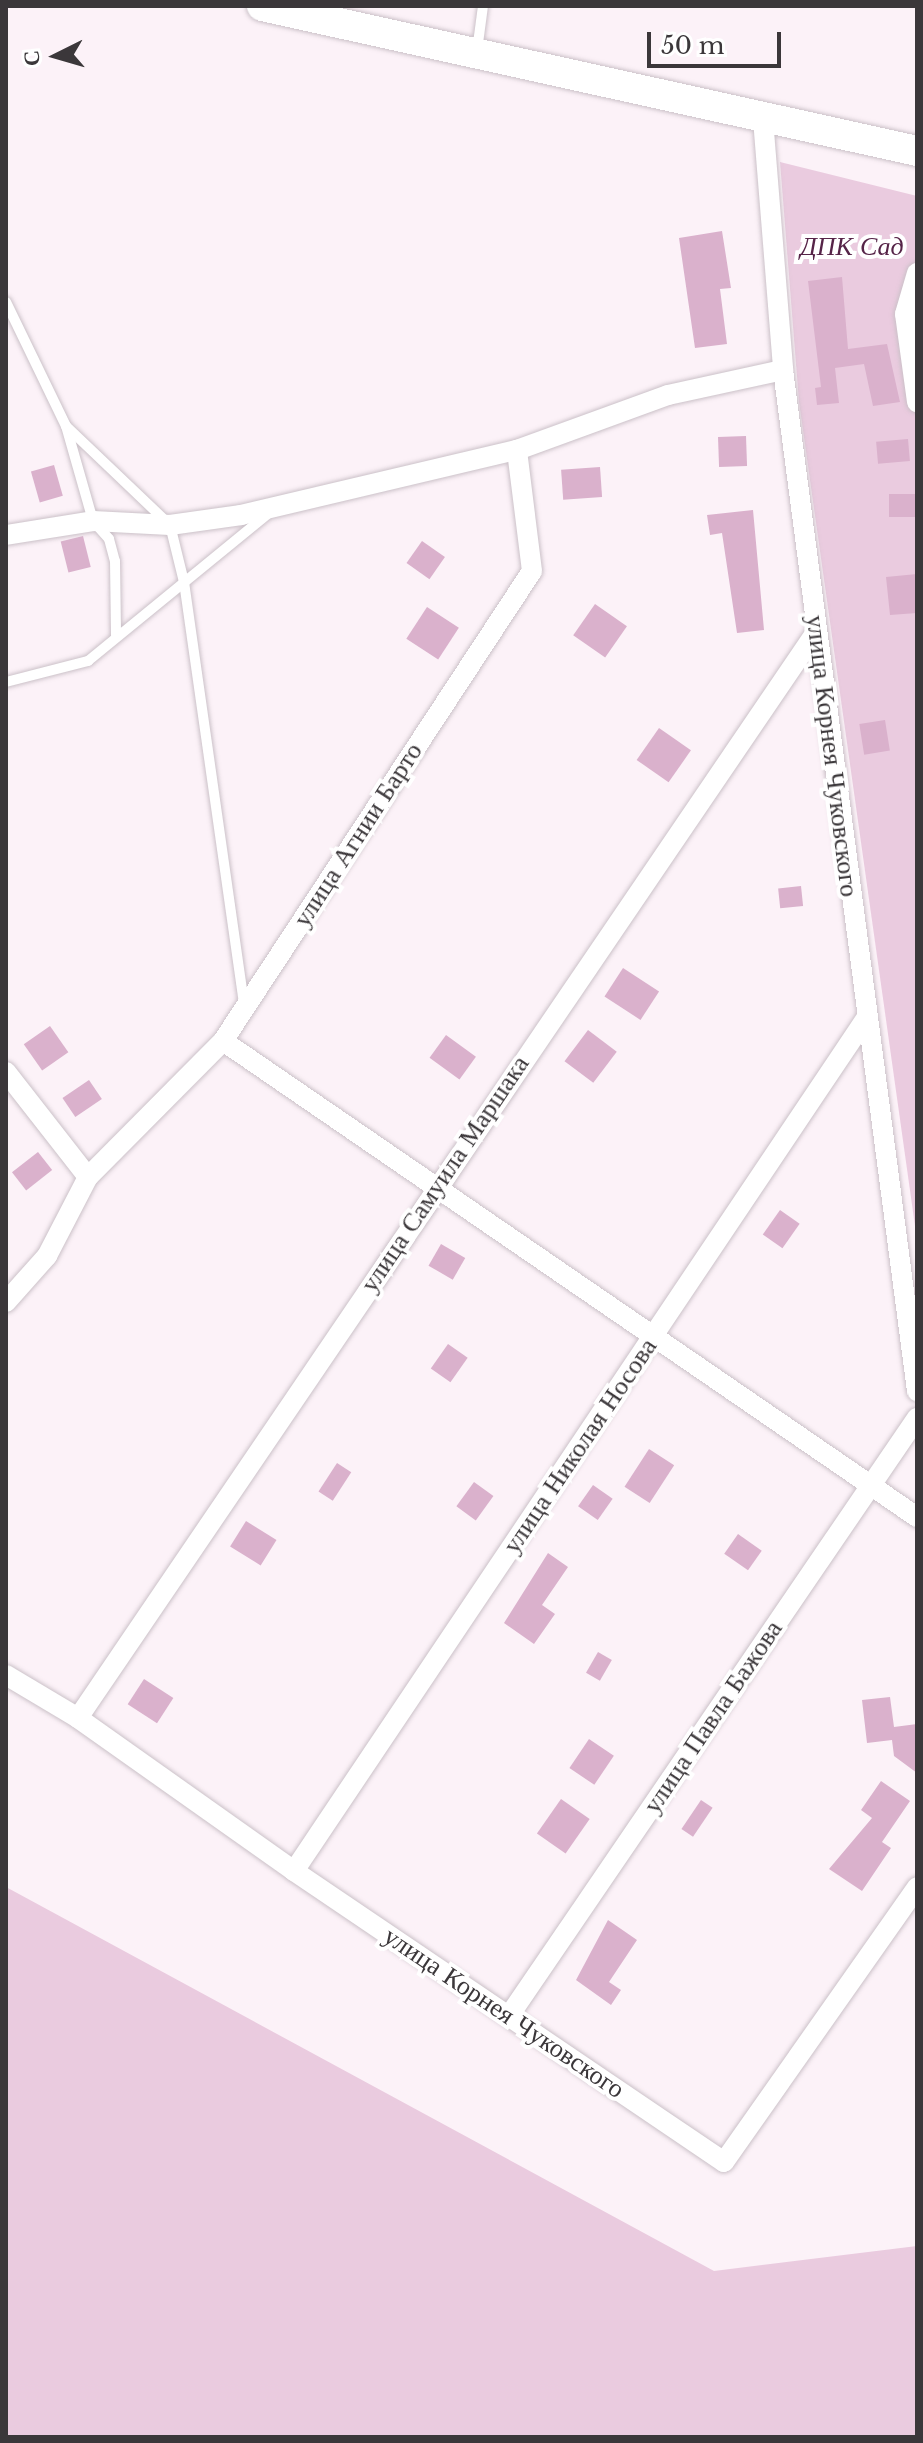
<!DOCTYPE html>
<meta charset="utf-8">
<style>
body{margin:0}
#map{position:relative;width:923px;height:2443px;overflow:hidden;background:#fcf2f8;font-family:"Libre Baskerville",serif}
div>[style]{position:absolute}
.green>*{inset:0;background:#eacbdf}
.building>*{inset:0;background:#dab1cc;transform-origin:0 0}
.roads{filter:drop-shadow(0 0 2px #cbc1c8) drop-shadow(0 0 2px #cbc1c8)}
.lane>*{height:10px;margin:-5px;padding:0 5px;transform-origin:5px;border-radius:5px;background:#fff}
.street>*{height:20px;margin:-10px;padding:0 10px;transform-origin:10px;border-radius:10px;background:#fff}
.secondary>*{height:30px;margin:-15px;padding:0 15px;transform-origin:15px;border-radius:15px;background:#fff}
span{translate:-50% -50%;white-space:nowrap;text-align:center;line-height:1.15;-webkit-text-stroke:8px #fff;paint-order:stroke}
.park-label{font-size:26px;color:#562448;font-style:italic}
.street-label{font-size:26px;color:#3b373a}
.frame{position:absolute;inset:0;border:8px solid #3b373a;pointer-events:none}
.north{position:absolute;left:16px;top:16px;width:80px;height:80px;-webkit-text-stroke:6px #fff;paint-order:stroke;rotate:265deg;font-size:22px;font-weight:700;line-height:32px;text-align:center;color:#3b373a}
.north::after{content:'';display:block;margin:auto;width:28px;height:36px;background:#3b373a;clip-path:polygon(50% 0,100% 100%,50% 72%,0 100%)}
.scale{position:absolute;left:647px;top:32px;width:134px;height:36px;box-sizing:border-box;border:4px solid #3b373a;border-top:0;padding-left:10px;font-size:24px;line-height:28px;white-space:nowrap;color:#3b373a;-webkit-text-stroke:6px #fff;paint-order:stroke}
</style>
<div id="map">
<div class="green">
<div style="clip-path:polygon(780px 162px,917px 196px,917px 1240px,799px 402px)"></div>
<div style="clip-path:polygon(6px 1887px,714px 2271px,917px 2246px,917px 2437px,6px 2437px)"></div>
</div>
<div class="building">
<div style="clip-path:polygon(722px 231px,731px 288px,720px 289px,727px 344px,695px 348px,679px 238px)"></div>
<div style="clip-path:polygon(842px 277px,848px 349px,887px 344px,900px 402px,873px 406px,864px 364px,835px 368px,839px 403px,817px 405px,815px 388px,821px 387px,808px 281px)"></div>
<div style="left:746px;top:436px;width:30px;height:28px;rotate:88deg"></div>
<div style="left:908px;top:439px;width:22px;height:32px;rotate:85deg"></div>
<div style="left:54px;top:465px;width:32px;height:24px;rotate:74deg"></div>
<div style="left:600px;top:467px;width:30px;height:39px;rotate:86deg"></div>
<div style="left:917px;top:494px;width:23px;height:28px;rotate:90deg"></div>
<div style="clip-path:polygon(753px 510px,764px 630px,737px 633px,722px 533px,710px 535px,707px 515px)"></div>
<div style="left:83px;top:536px;width:32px;height:23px;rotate:76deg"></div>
<div style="left:422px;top:541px;width:28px;height:27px;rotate:35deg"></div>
<div style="clip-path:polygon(917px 574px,917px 613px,890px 615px,886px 577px)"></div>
<div style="left:595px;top:604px;width:39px;height:38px;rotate:35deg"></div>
<div style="left:427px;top:607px;width:38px;height:38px;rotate:33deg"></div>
<div style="left:885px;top:720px;width:31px;height:26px;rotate:81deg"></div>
<div style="left:659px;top:728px;width:39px;height:39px;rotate:35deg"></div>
<div style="left:801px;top:886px;width:20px;height:23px;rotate:84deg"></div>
<div style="left:623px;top:968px;width:43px;height:34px;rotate:33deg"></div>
<div style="left:50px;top:1026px;width:32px;height:32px;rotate:55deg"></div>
<div style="left:588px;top:1030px;width:36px;height:39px;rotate:37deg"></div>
<div style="left:446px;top:1035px;width:37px;height:28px;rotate:36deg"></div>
<div style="left:89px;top:1080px;width:23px;height:32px;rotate:56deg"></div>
<div style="left:38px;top:1152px;width:23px;height:33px;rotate:52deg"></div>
<div style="left:780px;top:1210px;width:24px;height:30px;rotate:35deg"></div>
<div style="left:441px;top:1244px;width:28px;height:25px;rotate:30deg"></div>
<div style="left:448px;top:1344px;width:24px;height:30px;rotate:35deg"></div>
<div style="left:649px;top:1449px;width:30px;height:45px;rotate:33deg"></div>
<div style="left:337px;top:1463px;width:17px;height:34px;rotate:33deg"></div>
<div style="left:474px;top:1482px;width:24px;height:30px;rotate:36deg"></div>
<div style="left:593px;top:1485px;width:24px;height:26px;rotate:35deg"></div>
<div style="left:246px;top:1521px;width:36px;height:30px;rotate:32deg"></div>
<div style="left:738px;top:1534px;width:29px;height:24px;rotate:35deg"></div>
<div style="clip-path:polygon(548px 1553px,568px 1567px,542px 1605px,555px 1614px,534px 1644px,504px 1623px)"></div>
<div style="left:598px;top:1652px;width:16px;height:24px;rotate:30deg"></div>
<div style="left:144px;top:1679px;width:35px;height:30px;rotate:33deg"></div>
<div style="clip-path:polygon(890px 1697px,894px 1727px,917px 1724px,917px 1773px,894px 1756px,892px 1740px,867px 1743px,862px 1700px)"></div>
<div style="left:589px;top:1739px;width:30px;height:35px;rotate:34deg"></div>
<div style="clip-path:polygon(881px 1781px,910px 1801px,882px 1842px,891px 1848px,862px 1891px,829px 1869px,872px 1818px,861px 1810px)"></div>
<div style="left:561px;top:1799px;width:35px;height:42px;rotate:35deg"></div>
<div style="left:701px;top:1800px;width:14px;height:35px;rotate:34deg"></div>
<div style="clip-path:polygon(608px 1920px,637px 1940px,609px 1982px,621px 1990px,611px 2005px,576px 1980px)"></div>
</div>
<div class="roads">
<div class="lane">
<div style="left:477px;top:51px;width:45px;rotate:-82.4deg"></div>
<div style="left:6px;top:302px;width:138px;rotate:64.2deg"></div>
<div style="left:66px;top:426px;width:99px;rotate:74.1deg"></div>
<div style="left:93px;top:521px;width:24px;rotate:48deg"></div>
<div style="left:109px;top:539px;width:23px;rotate:75deg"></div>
<div style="left:115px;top:561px;width:76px;rotate:89.2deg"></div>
<div style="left:66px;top:426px;width:144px;rotate:43.6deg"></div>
<div style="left:170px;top:525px;width:59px;rotate:76.2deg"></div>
<div style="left:184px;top:582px;width:427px;rotate:81.9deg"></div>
<div style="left:6px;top:682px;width:85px;rotate:-14.4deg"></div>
<div style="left:88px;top:661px;width:234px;rotate:-39.3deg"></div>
</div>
<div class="street">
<div style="left:763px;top:119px;width:252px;rotate:85.4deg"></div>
<div style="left:783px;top:370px;width:1030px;rotate:82.52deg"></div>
<div style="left:917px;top:273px;width:43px;rotate:106.3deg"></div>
<div style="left:905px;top:314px;width:89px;rotate:82.2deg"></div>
<div style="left:6px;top:535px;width:88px;rotate:-9.1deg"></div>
<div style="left:93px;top:521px;width:77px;rotate:3deg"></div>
<div style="left:170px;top:525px;width:72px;rotate:-8deg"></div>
<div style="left:241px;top:515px;width:284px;rotate:-13.3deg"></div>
<div style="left:517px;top:450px;width:161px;rotate:-20deg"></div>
<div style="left:668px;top:395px;width:118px;rotate:-12.3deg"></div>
<div style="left:223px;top:1041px;width:842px;rotate:34.45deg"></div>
<div style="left:6px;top:1072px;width:133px;rotate:52deg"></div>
<div style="left:6px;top:1302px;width:62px;rotate:-48.3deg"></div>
<div style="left:47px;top:1256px;width:89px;rotate:-62.6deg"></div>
<div style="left:88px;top:1177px;width:192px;rotate:-45.2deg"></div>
<div style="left:223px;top:1041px;width:562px;rotate:-56.68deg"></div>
<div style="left:532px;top:571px;width:122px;rotate:-97.1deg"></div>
<div style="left:6px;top:1675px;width:84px;rotate:30.8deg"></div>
<div style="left:78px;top:1718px;width:265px;rotate:35.3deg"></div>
<div style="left:294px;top:1871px;width:519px;rotate:34.09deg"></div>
<div style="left:724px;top:2162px;width:336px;rotate:-54.9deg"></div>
<div style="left:78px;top:1718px;width:1313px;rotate:-55.8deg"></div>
<div style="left:294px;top:1871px;width:1025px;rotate:-56.14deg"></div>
<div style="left:509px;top:2016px;width:724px;rotate:-55.7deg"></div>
</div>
<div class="secondary">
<div style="left:262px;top:6px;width:671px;rotate:12.48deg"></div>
</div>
</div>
<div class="park-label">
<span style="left:852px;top:247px">ДПК Сад</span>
</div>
<div class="street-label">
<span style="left:832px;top:756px;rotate:83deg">улица Корнея Чуковского</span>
<span style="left:358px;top:835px;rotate:-57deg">улица Агнии Барто</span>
<span style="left:445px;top:1174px;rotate:-56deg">улица Самуила Маршака</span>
<span style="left:580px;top:1446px;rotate:-56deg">улица Николая Носова</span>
<span style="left:713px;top:1717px;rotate:-56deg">улица Павла Бажова</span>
<span style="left:504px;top:2013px;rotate:34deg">улица Корнея Чуковского</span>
</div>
<div class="frame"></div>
<div class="north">С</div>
<div class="scale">50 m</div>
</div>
